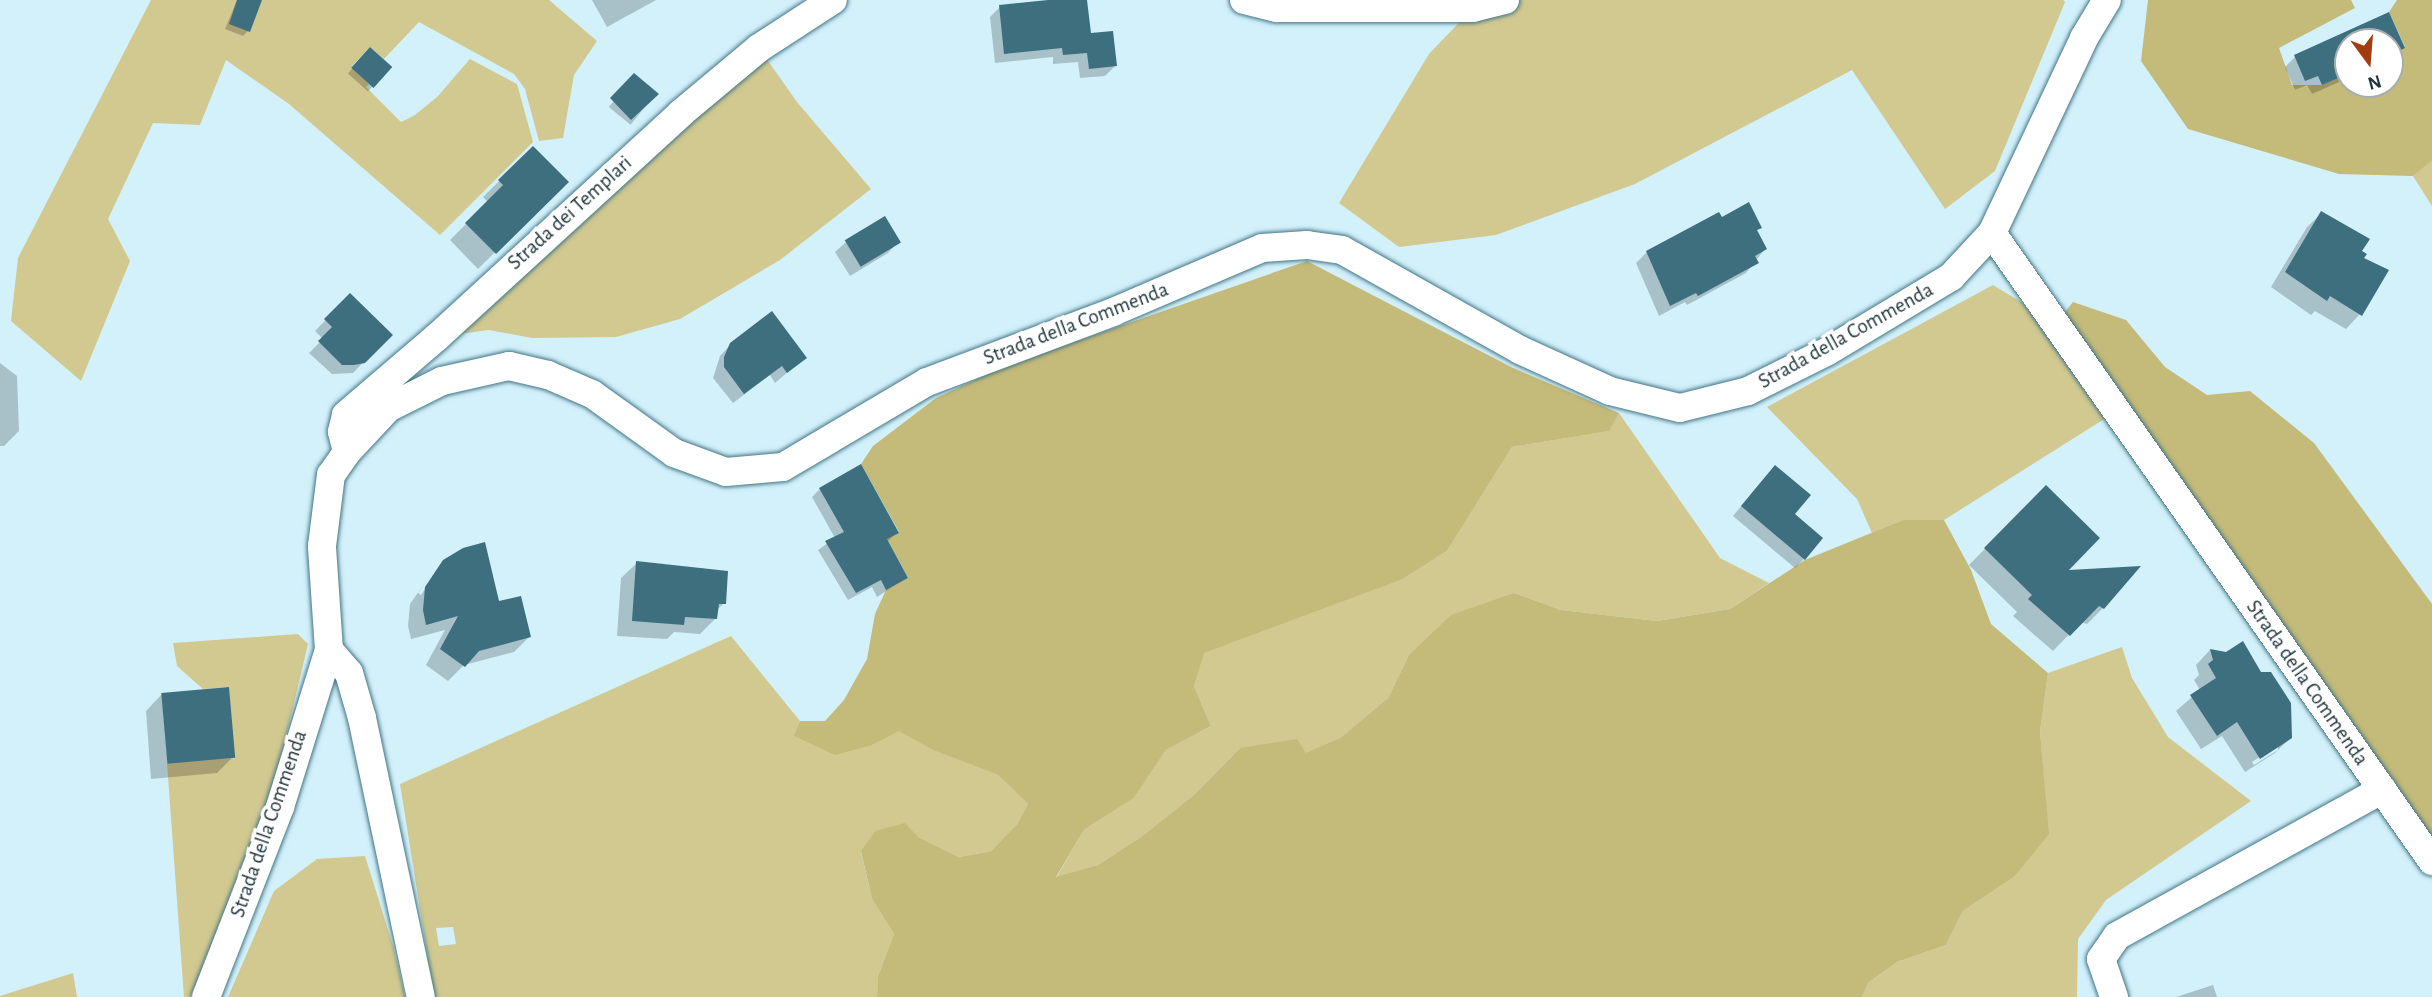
<!DOCTYPE html>
<style>
body{margin:0}
#map{position:relative;width:2432px;height:997px;overflow:hidden;background:#d2f1fb;font-family:"Alegreya Sans",sans-serif}
div>[style]{position:absolute}
.green>*{inset:0;background:#d2c990}
.forest>*{inset:0;background:#c4ba79}
.shadow>*{inset:0;background:#0003;transform-origin:0 0}
.building>*{inset:0;background:#3d6f7f;transform-origin:0 0}
.roads{filter:drop-shadow(0 0 2px #437585) drop-shadow(0 0 2px #437585)}
.minor>*{height:28px;margin:-14px;padding:0 14px;transform-origin:14px;border-radius:14px;background:#fff}
span{translate:-50% -50%;white-space:nowrap;text-align:center;line-height:1.15;-webkit-text-stroke:7px #fff;paint-order:stroke}
.street-label{font-size:21px;color:#1f343b}
.north{position:absolute;left:2334px;top:28px;width:70px;height:70px;box-sizing:border-box;background:#fff;border:2px solid #a5aeb1;border-radius:50%;rotate:164deg;font-size:19px;font-weight:700;line-height:28px;text-align:center;color:#1f343b}
.north::after{content:'';display:block;margin:auto;width:24px;height:32px;background:#a23d12;clip-path:polygon(50% 0,100% 100%,50% 72%,0 100%)}
</style>
<div id="map">
<div class="green">
<div style="clip-path:polygon(151px 0,549px 0,597px 41px,574px 75px,563px 138px,539px 141px,525px 89px,514px 74px,419px 22px,384px 59px,370px 47px,352px 66px,369px 84px,366px 87px,401px 122px,415px 115px,437px 97px,470px 59px,517px 84px,533px 142px,440px 235px,289px 104px,226px 60px,200px 125px,153px 123px,108px 219px,130px 261px,81px 381px,11px 321px,18px 258px)"></div>
<div style="clip-path:polygon(1505px 0,2063px 0,2065px 2px,1995px 171px,1945px 209px,1852px 70px,1635px 184px,1496px 235px,1399px 247px,1339px 203px,1429px 54px,1473px 8px)"></div>
<div style="clip-path:polygon(759px 48px,797px 102px,871px 189px,780px 260px,680px 319px,616px 337px,532px 338px,489px 330px,437px 337px)"></div>
<div style="clip-path:polygon(2432px 161px,2432px 206px,2413px 176px)"></div>
<div style="clip-path:polygon(1993px 285px,2056px 323px,2117px 411px,1944px 520px,1903px 520px,1872px 533px,1857px 499px,1767px 407px)"></div>
<div style="clip-path:polygon(1619px 413px,1720px 558px,1769px 583px,1730px 609px,1657px 621px,1561px 610px,1514px 593px,1409px 655px,1388px 698px,1340px 738px,1306px 754px,1240px 748px,1195px 794px,1141px 837px,1098px 865px,1056px 878px,1084px 830px,1134px 798px,1166px 750px,1211px 726px,1194px 686px,1203px 653px,1401px 580px,1447px 551px,1512px 447px,1608px 431px)"></div>
<div style="clip-path:polygon(298px 634px,308px 644px,272px 795px,213px 950px,191px 997px,184px 997px,167px 763px,234px 758px,229px 687px,203px 689px,177px 666px,173px 643px)"></div>
<div style="clip-path:polygon(evenodd,731px 636px,800px 721px,795px 736px,872px 745px,899px 730px,934px 750px,998px 775px,1028px 804px,1017px 824px,991px 851px,959px 857px,918px 837px,875px 831px,861px 852px,872px 899px,894px 934px,878px 976px,877px 997px,434px 997px,400px 784px,731px 636px,453px 927px,456px 944px,439px 946px,436px 928px,453px 927px)"></div>
<div style="clip-path:polygon(2122px 647px,2132px 678px,2168px 737px,2251px 801px,2106px 900px,2078px 939px,2077px 997px,1862px 997px,1868px 983px,1897px 962px,1946px 945px,1963px 911px,2014px 877px,2048px 834px,2040px 732px,2048px 673px)"></div>
<div style="clip-path:polygon(365px 856px,394px 949px,405px 997px,228px 997px,274px 891px,317px 859px)"></div>
<div style="clip-path:polygon(73px 973px,77px 997px,0 997px,0 996px)"></div>
</div>
<div class="forest">
<div style="clip-path:polygon(2148px 0,2351px 0,2355px 8px,2279px 48px,2292px 85px,2322px 85px,2348px 74px,2348px 84px,2390px 84px,2390px 55px,2405px 47px,2389px 12px,2397px 0,2432px 0,2432px 161px,2413px 176px,2339px 174px,2188px 129px,2141px 61px)"></div>
<div style="clip-path:polygon(1307px 261px,1513px 368px,1619px 413px,1609px 431px,1512px 447px,1447px 551px,1401px 580px,1204px 653px,1194px 686px,1211px 726px,1166px 750px,1134px 798px,1084px 830px,1056px 877px,1098px 865px,1141px 837px,1195px 794px,1240px 748px,1297px 739px,1306px 753px,1340px 738px,1388px 698px,1409px 655px,1451px 615px,1514px 593px,1561px 610px,1657px 621px,1730px 609px,1805px 560px,1903px 520px,1944px 520px,1971px 570px,1991px 624px,2048px 673px,2040px 732px,2049px 834px,2014px 877px,1963px 911px,1946px 945px,1897px 962px,1868px 983px,1862px 997px,877px 997px,878px 976px,894px 934px,872px 899px,861px 851px,875px 831px,905px 823px,918px 837px,959px 857px,991px 851px,1017px 824px,1028px 804px,998px 775px,933px 750px,899px 731px,872px 745px,835px 755px,794px 736px,800px 721px,825px 721px,844px 700px,867px 659px,875px 614px,886px 590px,908px 578px,887px 539px,899px 532px,861px 464px,873px 446px,936px 398px,1005px 366px)"></div>
<div style="clip-path:polygon(2073px 302px,2126px 320px,2165px 367px,2207px 395px,2250px 391px,2314px 443px,2432px 604px,2432px 861px,2056px 323px)"></div>
</div>
<div class="shadow">
<div style="clip-path:polygon(237px 0,243px 0,248px 31px,243px 36px,225px 29px)"></div>
<div style="clip-path:polygon(592px 0,656px 0,607px 27px)"></div>
<div style="clip-path:polygon(1064px 0,1085px 0,1089px 35px,1115px 66px,1105px 76px,1080px 78px,1078px 62px,1053px 64px,1053px 57px,995px 63px,990px 17px,1000px 7px)"></div>
<div style="clip-path:polygon(2388px 14px,2403px 47px,2393px 58px,2390px 59px,2390px 42px,2348px 42px,2348px 78px,2312px 94px,2307px 85px,2295px 90px,2285px 67px,2295px 57px)"></div>
<div style="left:370px;top:49px;width:27px;height:33px;rotate:42deg"></div>
<div style="left:634px;top:76px;width:28px;height:40px;rotate:39deg"></div>
<div style="clip-path:polygon(533px 148px,566px 182px,478px 269px,450px 240px,488px 202px,483px 197px)"></div>
<div style="clip-path:polygon(2322px 213px,2360px 252px,2360px 314px,2346px 329px,2315px 311px,2311px 315px,2271px 287px,2307px 227px)"></div>
<div style="clip-path:polygon(1721px 220px,1760px 227px,1756px 231px,1765px 249px,1746px 273px,1687px 305px,1685px 302px,1659px 316px,1636px 263px,1647px 252px)"></div>
<div style="clip-path:polygon(846px 242px,898px 242px,888px 253px,850px 276px,835px 252px)"></div>
<div style="clip-path:polygon(350px 295px,390px 335px,353px 373px,332px 374px,309px 353px,323px 339px,315px 331px)"></div>
<div style="clip-path:polygon(731px 344px,805px 357px,775px 383px,770px 375px,733px 403px,713px 378px,720px 356px)"></div>
<div style="clip-path:polygon(0 363px,17px 376px,19px 431px,4px 446px,0 446px)"></div>
<div style="clip-path:polygon(860px 467px,897px 532px,887px 542px,906px 578px,877px 597px,872px 587px,848px 600px,818px 550px,835px 538px,812px 497px,820px 489px)"></div>
<div style="clip-path:polygon(1766px 476px,1792px 515px,1804px 559px,1795px 568px,1733px 516px)"></div>
<div style="clip-path:polygon(2046px 487px,2065px 572px,2103px 608px,2087px 624px,2081px 622px,2053px 651px,2013px 616px,2017px 612px,1969px 565px)"></div>
<div style="clip-path:polygon(444px 561px,498px 603px,529px 637px,514px 652px,464px 665px,448px 681px,426px 665px,445px 630px,411px 639px,408px 626px,410px 604px,431px 574px,418px 593px,421px 595px)"></div>
<div style="clip-path:polygon(637px 563px,724px 603px,716px 611px,716px 618px,700px 634px,674px 632px,667px 639px,617px 636px,621px 578px)"></div>
<div style="clip-path:polygon(evenodd,2210px 650px,2226px 654px,2291px 737px,2275px 753px,2245px 772px,2222px 736px,2201px 749px,2176px 711px,2200px 690px,2194px 680px,2199px 675px,2196px 665px,2210px 650px,2278px 745px,2278px 750px,2254px 765px,2252px 762px,2278px 745px)"></div>
<div style="clip-path:polygon(162px 694px,233px 757px,217px 773px,151px 779px,146px 711px)"></div>
<div style="clip-path:polygon(2213px 985px,2217px 997px,2176px 997px)"></div>
</div>
<div class="building">
<div style="clip-path:polygon(237px 0,262px 0,250px 32px,229px 24px)"></div>
<div style="clip-path:polygon(1048px 0,1087px 0,1091px 33px,1113px 31px,1117px 66px,1089px 69px,1087px 53px,1063px 55px,1062px 48px,1004px 54px,999px 5px)"></div>
<div style="clip-path:polygon(2389px 12px,2405px 48px,2390px 55px,2390px 42px,2348px 42px,2348px 74px,2322px 85px,2318px 76px,2305px 81px,2294px 55px)"></div>
<div style="left:370px;top:47px;width:30px;height:28px;rotate:42deg"></div>
<div style="clip-path:polygon(634px 73px,659px 94px,631px 120px,610px 98px)"></div>
<div style="clip-path:polygon(533px 146px,569px 182px,496px 254px,465px 223px,503px 185px,498px 180px)"></div>
<div style="clip-path:polygon(1749px 202px,1762px 228px,1757px 230px,1767px 249px,1755px 256px,1759px 263px,1698px 296px,1696px 293px,1670px 306px,1646px 251px,1719px 212px,1722px 217px)"></div>
<div style="clip-path:polygon(2321px 211px,2370px 239px,2362px 251px,2367px 254px,2364px 258px,2389px 270px,2362px 316px,2330px 296px,2327px 301px,2285px 272px)"></div>
<div style="left:885px;top:216px;width:31px;height:47px;rotate:59deg"></div>
<div style="clip-path:polygon(350px 293px,393px 335px,365px 363px,354px 365px,342px 365px,318px 341px,332px 327px,324px 319px)"></div>
<div style="clip-path:polygon(772px 311px,807px 358px,787px 373px,782px 366px,744px 394px,724px 367px,724px 357px,730px 343px)"></div>
<div style="clip-path:polygon(861px 464px,899px 533px,887px 539px,908px 578px,886px 590px,881px 580px,856px 593px,825px 541px,844px 532px,819px 488px)"></div>
<div style="clip-path:polygon(1775px 465px,1811px 495px,1795px 514px,1823px 538px,1805px 560px,1741px 506px)"></div>
<div style="clip-path:polygon(2046px 485px,2100px 538px,2069px 570px,2141px 566px,2104px 609px,2099px 606px,2070px 636px,2028px 599px,2032px 595px,1984px 548px)"></div>
<div style="clip-path:polygon(485px 542px,499px 601px,521px 596px,531px 637px,479px 651px,465px 667px,440px 649px,458px 616px,426px 625px,423px 610px,425px 587px,443px 560px,463px 548px)"></div>
<div style="clip-path:polygon(636px 561px,728px 571px,726px 604px,719px 604px,717px 619px,685px 617px,684px 625px,632px 621px)"></div>
<div style="clip-path:polygon(2243px 641px,2261px 672px,2271px 672px,2291px 703px,2292px 738px,2260px 759px,2237px 722px,2217px 736px,2190px 695px,2216px 678px,2208px 664px,2213px 660px,2210px 649px,2226px 652px)"></div>
<div style="left:229px;top:687px;width:71px;height:68px;rotate:85deg"></div>
</div>
<div class="roads">
<div class="minor">
<div style="left:1244px;top:0;width:34px;rotate:14deg"></div>
<div style="left:1277px;top:8px;width:196px"></div>
<div style="left:1473px;top:8px;width:33px;rotate:-14deg"></div>
<div style="left:1992px;top:233px;width:767px;rotate:54.98deg"></div>
<div style="left:347px;top:452px;width:21px;rotate:-104deg"></div>
<div style="left:342px;top:432px;width:17px;rotate:-77deg"></div>
<div style="left:346px;top:415px;width:120px;rotate:-40.6deg"></div>
<div style="left:437px;top:337px;width:330px;rotate:-42.5deg"></div>
<div style="left:680px;top:114px;width:103px;rotate:-39.9deg"></div>
<div style="left:759px;top:48px;width:88px;rotate:-33deg"></div>
<div style="left:329px;top:650px;width:30px;rotate:49deg"></div>
<div style="left:349px;top:673px;width:47px;rotate:73.9deg"></div>
<div style="left:362px;top:718px;width:285px;rotate:78.1deg"></div>
<div style="left:206px;top:997px;width:204px;rotate:-68.7deg"></div>
<div style="left:280px;top:807px;width:164px;rotate:-72.7deg"></div>
<div style="left:329px;top:650px;width:104px;rotate:-93.9deg"></div>
<div style="left:322px;top:546px;width:72px;rotate:-82.8deg"></div>
<div style="left:331px;top:475px;width:28px;rotate:-55deg"></div>
<div style="left:347px;top:452px;width:60px;rotate:-47deg"></div>
<div style="left:388px;top:408px;width:60px;rotate:-26.6deg"></div>
<div style="left:442px;top:381px;width:69px;rotate:-12.6deg"></div>
<div style="left:509px;top:366px;width:40px;rotate:13deg"></div>
<div style="left:548px;top:375px;width:48px;rotate:23.4deg"></div>
<div style="left:592px;top:394px;width:101px;rotate:35.7deg"></div>
<div style="left:674px;top:453px;width:55px;rotate:20.1deg"></div>
<div style="left:726px;top:472px;width:57px;rotate:-5deg"></div>
<div style="left:783px;top:467px;width:167px;rotate:-30.6deg"></div>
<div style="left:927px;top:382px;width:199px;rotate:-20.6deg"></div>
<div style="left:1113px;top:312px;width:162px;rotate:-23.2deg"></div>
<div style="left:1262px;top:248px;width:45px;rotate:-3.8deg"></div>
<div style="left:1307px;top:245px;width:35px;rotate:8deg"></div>
<div style="left:1342px;top:250px;width:204px;rotate:29.3deg"></div>
<div style="left:1520px;top:350px;width:99px;rotate:24.5deg"></div>
<div style="left:1610px;top:391px;width:72px;rotate:13.7deg"></div>
<div style="left:1680px;top:408px;width:70px;rotate:-14deg"></div>
<div style="left:1748px;top:391px;width:89px;rotate:-26.6deg"></div>
<div style="left:1828px;top:351px;width:144px;rotate:-31deg"></div>
<div style="left:1951px;top:277px;width:60px;rotate:-47deg"></div>
<div style="left:1992px;top:233px;width:216px;rotate:-64.7deg"></div>
<div style="left:2084px;top:38px;width:44px;rotate:-58.8deg"></div>
<div style="left:2114px;top:997px;width:40px;rotate:-108.9deg"></div>
<div style="left:2101px;top:959px;width:28px;rotate:-55deg"></div>
<div style="left:2117px;top:936px;width:303px;rotate:-28.9deg"></div>
</div>
</div>
<div class="street-label">
<span style="left:570px;top:213px;rotate:-42deg">Strada dei Templari</span>
<span style="left:1076px;top:324px;rotate:-21deg">Strada della Commenda</span>
<span style="left:1846px;top:336px;rotate:-29deg">Strada della Commenda</span>
<span style="left:2307px;top:683px;rotate:55deg">Strada della Commenda</span>
<span style="left:269px;top:824px;rotate:-71deg">Strada della Commenda</span>
</div>
<div class="north">N</div>
</div>
